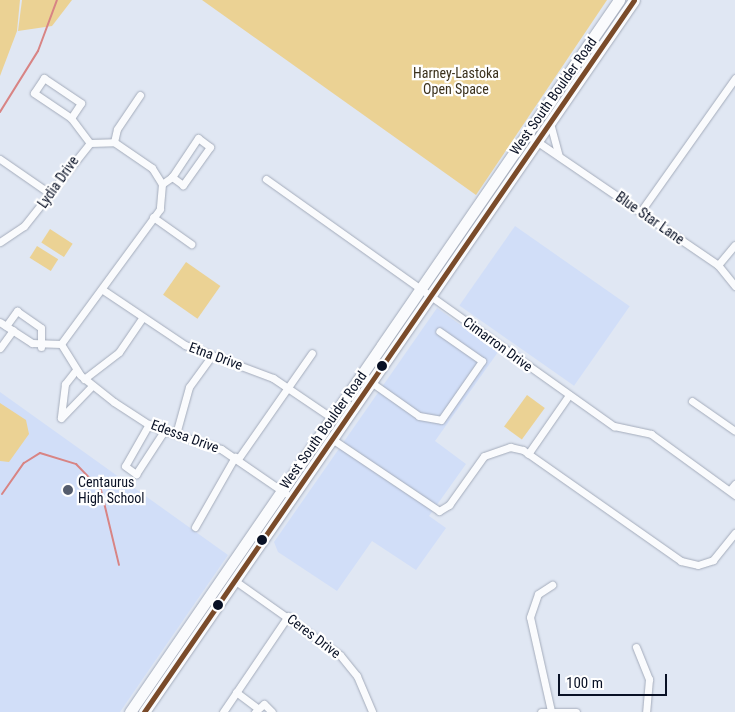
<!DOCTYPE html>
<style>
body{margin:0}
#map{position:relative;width:735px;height:712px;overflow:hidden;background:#e0e7f3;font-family:"Roboto Condensed",sans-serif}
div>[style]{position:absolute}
.built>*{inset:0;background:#d1def8;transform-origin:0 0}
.green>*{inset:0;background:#ebd294;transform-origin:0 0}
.stream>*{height:2px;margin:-1px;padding:0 1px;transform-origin:1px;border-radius:1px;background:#d88484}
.roads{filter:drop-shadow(0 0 1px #a4acbb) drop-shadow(0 0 1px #a4acbb)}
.minor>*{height:7px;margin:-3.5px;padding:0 3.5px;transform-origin:3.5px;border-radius:3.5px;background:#fafbfd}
.primary>*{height:11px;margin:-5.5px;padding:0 5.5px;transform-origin:5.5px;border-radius:5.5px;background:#fafbfd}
.bus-1>*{height:5px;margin:-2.5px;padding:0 2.5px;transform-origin:2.5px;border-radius:2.5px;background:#7a4b2a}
.dots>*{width:14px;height:14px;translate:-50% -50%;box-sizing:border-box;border:2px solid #fff;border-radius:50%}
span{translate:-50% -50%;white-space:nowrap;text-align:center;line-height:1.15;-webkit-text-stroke:4.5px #fff;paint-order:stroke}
.park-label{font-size:14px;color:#3b311c}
.street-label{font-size:14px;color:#091125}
.poi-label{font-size:14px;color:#091125}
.left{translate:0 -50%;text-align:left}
.scale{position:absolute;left:558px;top:674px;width:109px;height:22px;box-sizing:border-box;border:2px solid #091125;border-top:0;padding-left:6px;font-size:15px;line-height:18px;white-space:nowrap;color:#091125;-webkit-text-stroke:4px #fff;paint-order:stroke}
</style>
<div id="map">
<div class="built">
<div style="left:515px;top:226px;width:140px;height:97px;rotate:35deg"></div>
<div style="clip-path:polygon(437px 308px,498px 352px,435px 441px,466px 464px,429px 516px,446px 528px,416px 570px,372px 541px,337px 591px,278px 552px,274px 542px)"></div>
<div style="clip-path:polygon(0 392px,228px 555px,120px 712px,0 712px)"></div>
</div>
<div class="green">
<div style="clip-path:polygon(0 0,20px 0,17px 31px,0 76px)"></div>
<div style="clip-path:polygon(22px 0,72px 0,52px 26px,18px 31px)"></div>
<div style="clip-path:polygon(202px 0,607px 0,476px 195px)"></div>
<div style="left:50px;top:229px;width:27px;height:16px;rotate:33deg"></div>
<div style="left:37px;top:246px;width:25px;height:14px;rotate:32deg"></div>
<div style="left:186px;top:262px;width:42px;height:40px;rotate:35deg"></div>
<div style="left:527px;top:395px;width:22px;height:39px;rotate:36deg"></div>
<div style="clip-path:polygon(0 403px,26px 420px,29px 434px,9px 462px,0 461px)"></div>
</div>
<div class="stream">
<div style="left:0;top:112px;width:72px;rotate:-58.1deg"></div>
<div style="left:38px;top:51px;width:54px;rotate:-69.6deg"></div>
<div style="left:2px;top:494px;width:38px;rotate:-55deg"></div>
<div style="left:24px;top:463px;width:19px;rotate:-32deg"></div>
<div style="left:40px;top:453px;width:38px;rotate:17deg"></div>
<div style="left:76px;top:464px;width:36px;rotate:46deg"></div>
<div style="left:101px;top:490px;width:77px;rotate:76.5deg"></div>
</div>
<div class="roads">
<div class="minor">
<div style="left:71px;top:118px;width:18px;rotate:-56deg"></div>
<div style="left:81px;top:103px;width:45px;rotate:-146deg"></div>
<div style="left:44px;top:78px;width:18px;rotate:124deg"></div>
<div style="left:34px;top:93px;width:45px;rotate:34deg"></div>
<div style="left:71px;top:118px;width:31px;rotate:53deg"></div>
<div style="left:550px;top:123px;width:34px;rotate:75deg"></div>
<div style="left:526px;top:134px;width:232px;rotate:34.3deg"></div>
<div style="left:718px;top:265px;width:27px;rotate:51deg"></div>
<div style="left:114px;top:142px;width:13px;rotate:-77deg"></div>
<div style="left:117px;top:129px;width:41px;rotate:-55.9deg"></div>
<div style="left:0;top:159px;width:60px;rotate:34.8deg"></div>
<div style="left:266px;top:179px;width:427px;rotate:35.4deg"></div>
<div style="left:614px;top:426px;width:38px;rotate:12deg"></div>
<div style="left:651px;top:434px;width:104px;rotate:36deg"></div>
<div style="left:162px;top:184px;width:12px;rotate:-35deg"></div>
<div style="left:172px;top:177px;width:47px;rotate:-56.3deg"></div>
<div style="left:198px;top:138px;width:15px;rotate:37deg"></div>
<div style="left:210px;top:147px;width:47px;rotate:125.4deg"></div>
<div style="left:183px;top:185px;width:14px;rotate:-144deg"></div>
<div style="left:641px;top:211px;width:163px;rotate:-54.7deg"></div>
<div style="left:153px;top:217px;width:47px;rotate:35.4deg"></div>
<div style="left:0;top:242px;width:29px;rotate:-34deg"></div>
<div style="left:24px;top:226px;width:106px;rotate:-51.5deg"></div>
<div style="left:90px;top:143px;width:24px;rotate:-2deg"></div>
<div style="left:114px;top:142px;width:46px;rotate:34.4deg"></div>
<div style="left:152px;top:168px;width:19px;rotate:58deg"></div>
<div style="left:162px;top:184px;width:25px;rotate:95deg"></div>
<div style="left:160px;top:209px;width:167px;rotate:126.3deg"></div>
<div style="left:61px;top:344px;width:29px;rotate:-178deg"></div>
<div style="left:32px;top:343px;width:38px;rotate:-147deg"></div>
<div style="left:718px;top:265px;width:26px;rotate:-50deg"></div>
<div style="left:103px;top:290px;width:99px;rotate:33.9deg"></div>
<div style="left:185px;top:345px;width:94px;rotate:20.6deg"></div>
<div style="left:273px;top:378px;width:71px;rotate:34.1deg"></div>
<div style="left:6px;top:326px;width:19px;rotate:-54deg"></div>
<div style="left:17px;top:311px;width:29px;rotate:35deg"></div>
<div style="left:41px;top:328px;width:19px;rotate:90deg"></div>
<div style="left:61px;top:344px;width:36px;rotate:58deg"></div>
<div style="left:80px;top:375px;width:43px;rotate:38.5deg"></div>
<div style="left:114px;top:402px;width:44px;rotate:33deg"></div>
<div style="left:151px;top:426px;width:74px;rotate:18.2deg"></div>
<div style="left:221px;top:449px;width:78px;rotate:34.5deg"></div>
<div style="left:0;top:348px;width:22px;rotate:-54deg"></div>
<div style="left:76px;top:370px;width:18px;rotate:128deg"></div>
<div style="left:65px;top:384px;width:34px;rotate:97deg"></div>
<div style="left:61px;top:418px;width:45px;rotate:-45.9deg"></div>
<div style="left:84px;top:379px;width:44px;rotate:-37.6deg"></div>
<div style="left:119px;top:352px;width:42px;rotate:-55.6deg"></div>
<div style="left:368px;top:380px;width:62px;rotate:35.2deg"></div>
<div style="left:419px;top:416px;width:22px;rotate:10deg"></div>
<div style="left:441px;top:420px;width:72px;rotate:-55.2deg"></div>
<div style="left:482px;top:361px;width:52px;rotate:-145.1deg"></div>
<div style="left:692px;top:401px;width:52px;rotate:34.9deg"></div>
<div style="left:149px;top:424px;width:48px;rotate:119.7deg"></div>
<div style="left:125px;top:466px;width:14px;rotate:36deg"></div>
<div style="left:136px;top:474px;width:51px;rotate:-56.9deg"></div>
<div style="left:176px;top:434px;width:49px;rotate:-74.5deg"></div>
<div style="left:189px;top:387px;width:39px;rotate:-54deg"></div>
<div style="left:332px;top:439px;width:129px;rotate:33.9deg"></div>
<div style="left:439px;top:511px;width:12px;rotate:-31deg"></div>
<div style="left:449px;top:505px;width:60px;rotate:-54.5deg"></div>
<div style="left:484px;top:456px;width:28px;rotate:-19deg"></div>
<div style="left:510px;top:447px;width:13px;rotate:13deg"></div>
<div style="left:523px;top:450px;width:193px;rotate:35.1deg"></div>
<div style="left:681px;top:561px;width:17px;rotate:13deg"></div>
<div style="left:698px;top:565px;width:16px;rotate:-18deg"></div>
<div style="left:713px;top:560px;width:35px;rotate:-51deg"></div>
<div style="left:528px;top:454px;width:72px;rotate:-55.2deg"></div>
<div style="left:238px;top:459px;width:129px;rotate:-55.1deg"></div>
<div style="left:730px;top:490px;width:8px;rotate:-50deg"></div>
<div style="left:195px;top:527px;width:81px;rotate:-60.3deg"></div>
<div style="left:234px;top:580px;width:130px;rotate:35.3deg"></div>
<div style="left:340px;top:655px;width:27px;rotate:51deg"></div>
<div style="left:357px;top:676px;width:39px;rotate:67deg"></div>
<div style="left:636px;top:647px;width:35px;rotate:68deg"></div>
<div style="left:649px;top:679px;width:33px;rotate:95deg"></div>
<div style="left:236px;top:692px;width:25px;rotate:37deg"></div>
<div style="left:551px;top:711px;width:96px;rotate:-102.6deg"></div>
<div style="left:530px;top:617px;width:24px;rotate:-71deg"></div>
<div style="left:538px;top:594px;width:17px;rotate:-33deg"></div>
<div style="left:223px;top:712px;width:116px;rotate:-55.9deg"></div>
<div style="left:255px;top:712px;width:12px;rotate:-42deg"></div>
<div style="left:264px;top:704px;width:11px;rotate:45deg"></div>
<div style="left:541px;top:712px;width:35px"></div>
</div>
<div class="primary">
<div style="left:130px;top:712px;width:864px;rotate:-55.52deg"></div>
<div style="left:144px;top:712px;width:864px;rotate:-55.46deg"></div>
</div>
</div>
<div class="bus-1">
<div style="left:144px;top:712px;width:864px;rotate:-55.46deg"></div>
</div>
<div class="dots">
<div style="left:382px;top:366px;background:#091125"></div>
<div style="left:68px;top:490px;background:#545c6d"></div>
<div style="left:262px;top:540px;background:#091125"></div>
<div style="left:218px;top:605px;background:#091125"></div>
</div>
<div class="park-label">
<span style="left:456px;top:81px">Harney-Lastoka<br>Open Space</span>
</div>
<div class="street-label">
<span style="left:553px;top:96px;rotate:-55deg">West South Boulder Road</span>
<span style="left:58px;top:182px;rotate:-55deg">Lydia Drive</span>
<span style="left:650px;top:218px;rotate:35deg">Blue Star Lane</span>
<span style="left:498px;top:344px;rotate:36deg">Cimarron Drive</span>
<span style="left:216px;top:356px;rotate:20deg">Etna Drive</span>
<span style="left:323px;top:430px;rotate:-55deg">West South Boulder Road</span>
<span style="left:185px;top:436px;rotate:20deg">Edessa Drive</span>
<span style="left:314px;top:636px;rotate:37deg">Ceres Drive</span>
</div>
<div class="poi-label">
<span class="left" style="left:78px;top:490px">Centaurus<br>High School</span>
</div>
<div class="scale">100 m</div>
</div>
